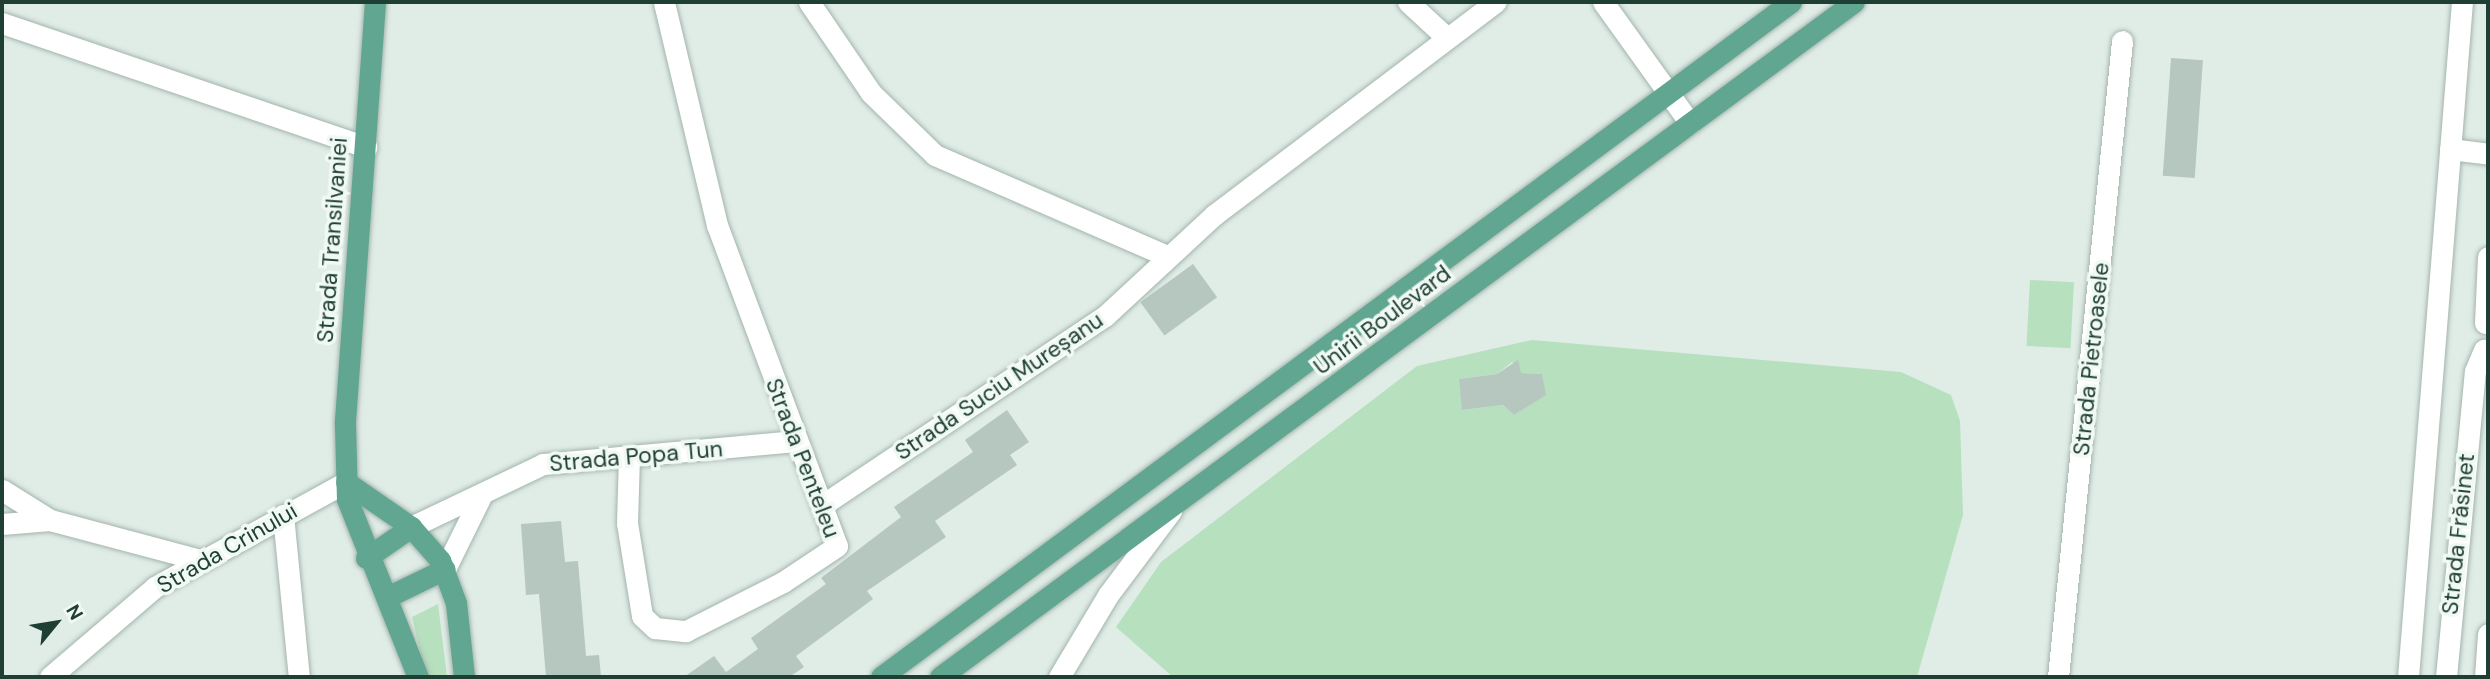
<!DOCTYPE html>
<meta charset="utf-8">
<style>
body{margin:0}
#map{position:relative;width:2490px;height:679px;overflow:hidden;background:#e0ece6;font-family:"DM Sans",sans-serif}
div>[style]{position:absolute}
.green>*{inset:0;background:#b7e0bf;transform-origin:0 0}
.building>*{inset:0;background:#b5c7bf;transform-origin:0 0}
.roads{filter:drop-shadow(0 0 2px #a2b5ad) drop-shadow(0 0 2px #a2b5ad)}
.minor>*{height:21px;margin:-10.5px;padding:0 10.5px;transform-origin:10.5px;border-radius:10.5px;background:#fff}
.tertiary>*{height:21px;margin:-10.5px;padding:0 10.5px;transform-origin:10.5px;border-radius:10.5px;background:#fff}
.secondary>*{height:21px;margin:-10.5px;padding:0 10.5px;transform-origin:10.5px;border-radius:10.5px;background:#fff}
.primary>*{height:21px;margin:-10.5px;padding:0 10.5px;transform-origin:10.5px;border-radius:10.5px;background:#60a690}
span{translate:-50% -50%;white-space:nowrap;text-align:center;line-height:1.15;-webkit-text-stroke:7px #f1f9f4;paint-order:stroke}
.street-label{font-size:23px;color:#1f3f34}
.frame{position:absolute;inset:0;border:4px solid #1f3f34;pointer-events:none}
.north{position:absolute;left:21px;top:588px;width:70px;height:70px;-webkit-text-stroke:5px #f1f9f4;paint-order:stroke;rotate:60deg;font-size:19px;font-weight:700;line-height:28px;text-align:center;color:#1f3f34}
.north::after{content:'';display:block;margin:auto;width:24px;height:32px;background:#1f3f34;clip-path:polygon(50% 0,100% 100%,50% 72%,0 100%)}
</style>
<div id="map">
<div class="green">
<div style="left:2030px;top:280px;width:44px;height:66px;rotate:3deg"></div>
<div style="clip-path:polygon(evenodd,1532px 340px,1901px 372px,1951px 395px,1960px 421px,1963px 515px,1917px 677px,1173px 677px,1116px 627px,1161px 562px,1417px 366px,1532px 340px,1512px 362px,1521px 373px,1542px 374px,1545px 395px,1514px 415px,1503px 405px,1463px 410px,1459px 379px,1497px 374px,1512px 362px)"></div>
<div style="clip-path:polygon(438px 604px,447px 677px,426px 677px,412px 617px)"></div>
</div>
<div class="building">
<div style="left:2171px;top:58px;width:32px;height:118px;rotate:4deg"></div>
<div style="left:1193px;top:264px;width:41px;height:65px;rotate:54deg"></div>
<div style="clip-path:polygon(1518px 360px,1521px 373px,1542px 374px,1546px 395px,1514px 415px,1503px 405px,1462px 410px,1459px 379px,1497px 374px)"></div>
<div style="clip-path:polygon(1007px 410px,1029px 442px,1010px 455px,1017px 465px,935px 521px,946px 537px,867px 591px,873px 599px,796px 656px,804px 667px,789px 677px,684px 677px,714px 656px,726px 672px,758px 649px,751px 638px,826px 584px,821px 578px,901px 517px,894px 507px,973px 452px,965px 440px)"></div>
<div style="clip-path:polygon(561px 521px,565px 562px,578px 561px,586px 656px,599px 655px,601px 677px,546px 677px,539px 594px,526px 595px,521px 524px)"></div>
</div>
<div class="roads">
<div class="minor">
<div style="left:809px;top:2px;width:110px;rotate:55.7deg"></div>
<div style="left:871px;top:93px;width:89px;rotate:44.1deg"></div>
<div style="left:935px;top:155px;width:251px;rotate:23.5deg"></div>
<div style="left:1408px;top:2px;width:53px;rotate:42.7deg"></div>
<div style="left:2px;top:23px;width:385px;rotate:18.8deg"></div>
<div style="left:2450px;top:149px;width:38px;rotate:7deg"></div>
<div style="left:629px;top:456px;width:67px;rotate:91.7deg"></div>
<div style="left:627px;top:523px;width:94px;rotate:80.8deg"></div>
<div style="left:642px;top:616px;width:18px;rotate:43deg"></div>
<div style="left:655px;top:628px;width:31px;rotate:6deg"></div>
<div style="left:686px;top:631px;width:109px;rotate:-26.8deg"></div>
<div style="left:783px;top:582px;width:65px;rotate:-33.7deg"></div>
<div style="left:837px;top:546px;width:343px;rotate:-110.5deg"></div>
<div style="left:717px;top:225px;width:229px;rotate:-103.4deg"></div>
<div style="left:2px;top:490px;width:57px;rotate:32deg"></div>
<div style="left:824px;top:504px;width:338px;rotate:-33.8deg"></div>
<div style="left:1105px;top:316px;width:149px;rotate:-42.8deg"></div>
<div style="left:1214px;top:215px;width:353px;rotate:-37.1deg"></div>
<div style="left:283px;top:515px;width:163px;rotate:84.4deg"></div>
<div style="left:2px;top:524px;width:48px;rotate:-4.8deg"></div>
<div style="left:50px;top:520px;width:155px;rotate:14.9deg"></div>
<div style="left:411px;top:527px;width:146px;rotate:-25.5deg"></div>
<div style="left:543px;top:464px;width:254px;rotate:-5.2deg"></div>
<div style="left:445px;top:569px;width:84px;rotate:-63.7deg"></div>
<div style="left:50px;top:677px;width:138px;rotate:-40.6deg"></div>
<div style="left:155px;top:587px;width:218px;rotate:-28.8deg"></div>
<div style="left:2058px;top:677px;width:639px;rotate:-84.25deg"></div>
<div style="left:2408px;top:677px;width:677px;rotate:-85.43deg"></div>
</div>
<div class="tertiary">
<div style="left:1603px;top:2px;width:149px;rotate:54.3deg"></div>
<div style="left:1059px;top:677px;width:96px;rotate:-59.1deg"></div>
<div style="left:1108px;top:595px;width:105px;rotate:-53.1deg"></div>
</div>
<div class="secondary">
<div style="left:2485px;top:323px;width:66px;rotate:-87.4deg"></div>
<div style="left:2446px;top:677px;width:307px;rotate:-84.6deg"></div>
<div style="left:2475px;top:371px;width:23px;rotate:-67deg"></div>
<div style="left:2485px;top:677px;width:43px;rotate:-86deg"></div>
</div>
<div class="primary">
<div style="left:375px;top:2px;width:423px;rotate:94.1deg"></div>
<div style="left:345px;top:424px;width:75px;rotate:88.5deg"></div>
<div style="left:347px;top:499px;width:192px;rotate:68.3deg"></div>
<div style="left:346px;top:482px;width:79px;rotate:34.7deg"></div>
<div style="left:411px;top:527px;width:44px;rotate:48.7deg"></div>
<div style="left:440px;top:560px;width:46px;rotate:69.6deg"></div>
<div style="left:456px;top:603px;width:74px;rotate:83.8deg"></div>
<div style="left:366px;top:558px;width:55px;rotate:-34.6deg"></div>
<div style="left:387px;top:597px;width:64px;rotate:-25.8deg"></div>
<div style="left:881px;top:677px;width:1133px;rotate:-36.57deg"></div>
<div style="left:940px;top:677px;width:1136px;rotate:-36.45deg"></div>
</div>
</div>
<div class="street-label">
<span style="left:332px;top:240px;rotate:-86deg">Strada Transilvaniei</span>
<span style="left:1382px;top:320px;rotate:-37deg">Unirii Boulevard</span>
<span style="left:2091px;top:359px;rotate:-84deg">Strada Pietroasele</span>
<span style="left:999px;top:386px;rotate:-34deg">Strada Suciu Mureșanu</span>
<span style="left:636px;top:456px;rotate:-5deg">Strada Popa Tun</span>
<span style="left:803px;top:458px;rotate:69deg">Strada Penteleu</span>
<span style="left:2458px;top:534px;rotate:-84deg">Strada Frăsinet</span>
<span style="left:227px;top:548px;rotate:-30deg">Strada Crinului</span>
</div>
<div class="frame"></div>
<div class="north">N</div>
</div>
